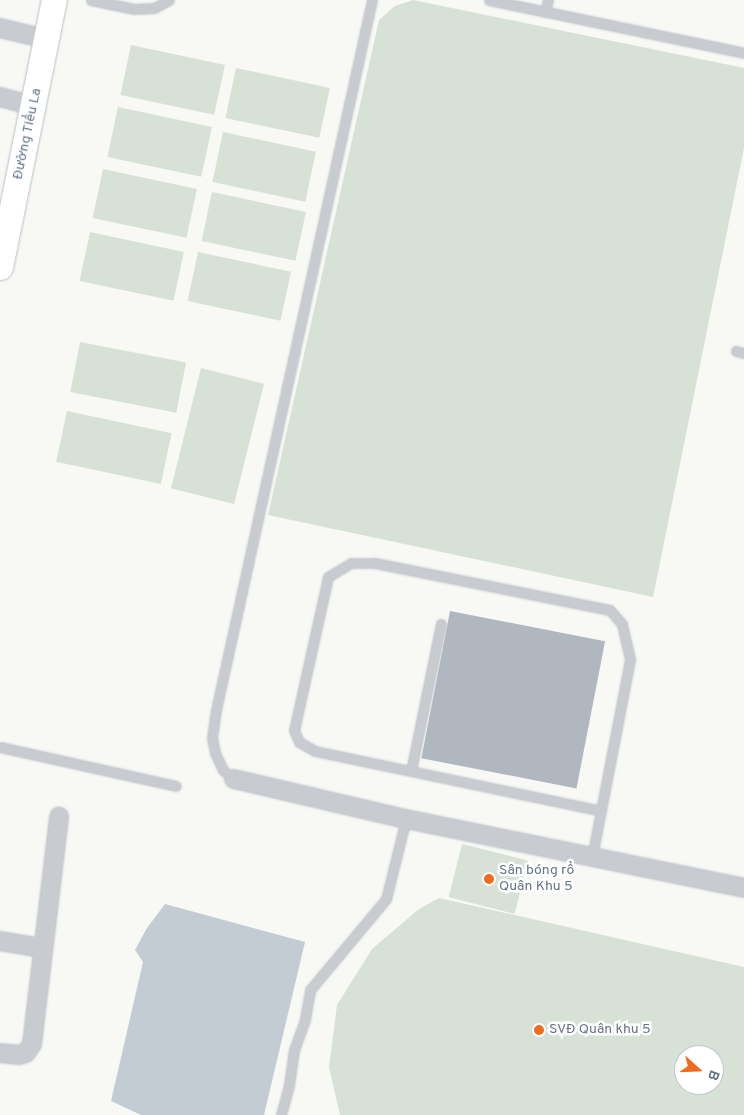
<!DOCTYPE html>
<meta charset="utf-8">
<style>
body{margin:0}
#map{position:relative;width:744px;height:1115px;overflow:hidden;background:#f8f8f5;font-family:Overpass,sans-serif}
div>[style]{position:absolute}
.green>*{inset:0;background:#d8e1d6;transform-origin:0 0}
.water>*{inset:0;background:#c2ccd2}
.building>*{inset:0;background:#b1b7bf;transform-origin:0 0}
.roads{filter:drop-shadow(0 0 1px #bcc0c6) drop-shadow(0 0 1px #bcc0c6)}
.service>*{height:9px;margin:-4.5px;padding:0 4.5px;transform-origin:4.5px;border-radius:4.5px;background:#c8cbcf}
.minor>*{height:18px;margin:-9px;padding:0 9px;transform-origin:9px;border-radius:9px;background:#c8cbcf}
.secondary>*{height:25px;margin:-12.5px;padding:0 12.5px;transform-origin:12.5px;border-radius:12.5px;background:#fff}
.dots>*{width:14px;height:14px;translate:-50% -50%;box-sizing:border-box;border:2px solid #fff;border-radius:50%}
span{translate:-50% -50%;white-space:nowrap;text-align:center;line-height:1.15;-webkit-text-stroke:5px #fff;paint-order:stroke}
.street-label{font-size:14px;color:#657489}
.poi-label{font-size:14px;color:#657489}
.left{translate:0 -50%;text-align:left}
.north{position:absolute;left:674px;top:1045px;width:50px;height:50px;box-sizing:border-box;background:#fff;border:1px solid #c1c7d0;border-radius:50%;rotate:110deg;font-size:14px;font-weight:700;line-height:20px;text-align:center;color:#657489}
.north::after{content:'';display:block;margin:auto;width:18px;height:22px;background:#f26a1c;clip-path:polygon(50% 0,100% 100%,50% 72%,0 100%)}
</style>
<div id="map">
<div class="green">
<div style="clip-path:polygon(413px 0,744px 68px,744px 148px,653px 597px,268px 515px,379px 20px,395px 6px)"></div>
<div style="left:131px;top:45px;width:96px;height:51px;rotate:12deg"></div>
<div style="left:236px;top:68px;width:96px;height:51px;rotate:12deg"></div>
<div style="left:118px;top:107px;width:96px;height:51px;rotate:12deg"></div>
<div style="left:223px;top:132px;width:95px;height:51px;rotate:12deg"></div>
<div style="left:103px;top:169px;width:96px;height:50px;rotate:12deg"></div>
<div style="left:212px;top:192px;width:96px;height:50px;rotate:12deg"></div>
<div style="left:90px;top:232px;width:96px;height:50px;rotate:12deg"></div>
<div style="left:198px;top:252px;width:95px;height:50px;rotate:12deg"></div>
<div style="left:80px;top:342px;width:108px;height:51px;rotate:11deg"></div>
<div style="left:201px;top:368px;width:65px;height:124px;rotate:14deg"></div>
<div style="left:67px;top:411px;width:107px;height:52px;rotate:12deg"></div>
<div style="left:462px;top:844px;width:68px;height:55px;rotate:14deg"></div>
<div style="clip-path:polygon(evenodd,439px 898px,744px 967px,744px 1115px,340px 1115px,329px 1067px,337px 1005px,372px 949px,419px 909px,439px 898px,684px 1055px,714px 1055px,714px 1085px,684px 1085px,684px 1055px)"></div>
</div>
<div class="water">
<div style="clip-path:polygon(165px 904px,305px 942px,264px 1115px,141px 1115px,111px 1101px,143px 962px,135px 950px,147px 928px)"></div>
</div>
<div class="building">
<div style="left:450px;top:611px;width:158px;height:150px;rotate:11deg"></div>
</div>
<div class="roads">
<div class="service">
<div style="left:91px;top:0;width:44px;rotate:11.8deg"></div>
<div style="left:134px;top:9px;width:20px;rotate:-3deg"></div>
<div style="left:154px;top:8px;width:17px;rotate:-28deg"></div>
<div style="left:489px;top:0;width:260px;rotate:11.7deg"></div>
<div style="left:545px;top:12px;width:12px;rotate:-76deg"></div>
<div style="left:736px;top:351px;width:8px;rotate:14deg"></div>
<div style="left:0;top:747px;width:180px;rotate:12.5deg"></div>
<div style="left:411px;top:771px;width:150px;rotate:-78.5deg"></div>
<div style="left:234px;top:779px;width:14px;rotate:-141deg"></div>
<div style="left:223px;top:770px;width:19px;rotate:-115deg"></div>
<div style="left:215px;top:753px;width:15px;rotate:-101deg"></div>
<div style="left:212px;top:738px;width:28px;rotate:-82deg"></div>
<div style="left:216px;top:710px;width:727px;rotate:-77.61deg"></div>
<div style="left:592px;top:857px;width:202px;rotate:-79.1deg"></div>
<div style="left:630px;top:659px;width:36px;rotate:-103deg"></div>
<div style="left:622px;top:624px;width:18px;rotate:-131deg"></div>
<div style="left:610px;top:610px;width:241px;rotate:-168.7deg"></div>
<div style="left:374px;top:563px;width:23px;rotate:180deg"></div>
<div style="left:351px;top:563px;width:27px;rotate:149deg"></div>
<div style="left:328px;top:577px;width:157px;rotate:102.5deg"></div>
<div style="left:294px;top:730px;width:13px;rotate:67deg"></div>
<div style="left:299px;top:742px;width:18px;rotate:29deg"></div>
<div style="left:315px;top:751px;width:292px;rotate:11.8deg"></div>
<div style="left:281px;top:1115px;width:31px;rotate:-75deg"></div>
<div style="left:289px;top:1085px;width:35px;rotate:-82deg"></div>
<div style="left:294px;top:1050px;width:33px;rotate:-70deg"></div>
<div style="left:305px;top:1019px;width:29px;rotate:-80deg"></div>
<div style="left:310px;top:990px;width:119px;rotate:-50.1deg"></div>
<div style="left:386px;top:899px;width:82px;rotate:-76deg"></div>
</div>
<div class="minor">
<div style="left:0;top:28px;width:47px;rotate:13.4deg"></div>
<div style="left:0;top:97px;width:35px;rotate:15deg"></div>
<div style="left:234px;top:779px;width:177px;rotate:13.1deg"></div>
<div style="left:406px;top:819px;width:345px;rotate:11.5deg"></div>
<div style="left:0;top:941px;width:43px;rotate:9.5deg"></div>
<div style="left:0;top:1053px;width:19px;rotate:6deg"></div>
<div style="left:19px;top:1055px;width:7px;rotate:-16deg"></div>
<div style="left:26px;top:1053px;width:11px;rotate:-56deg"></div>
<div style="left:32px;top:1044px;width:229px;rotate:-83.2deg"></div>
</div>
<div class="secondary">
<div style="left:0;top:267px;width:272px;rotate:-78.6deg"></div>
</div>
</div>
<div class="dots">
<div style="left:489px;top:879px;background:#f26a1c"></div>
<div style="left:539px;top:1030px;background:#f26a1c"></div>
</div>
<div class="street-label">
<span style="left:28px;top:134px;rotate:-78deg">Đường Tiểu La</span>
</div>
<div class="poi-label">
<span class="left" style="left:499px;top:879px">Sân bóng rổ<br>Quân Khu 5</span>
<span class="left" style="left:549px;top:1030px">SVĐ Quân khu 5</span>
</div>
<div class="north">B</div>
</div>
